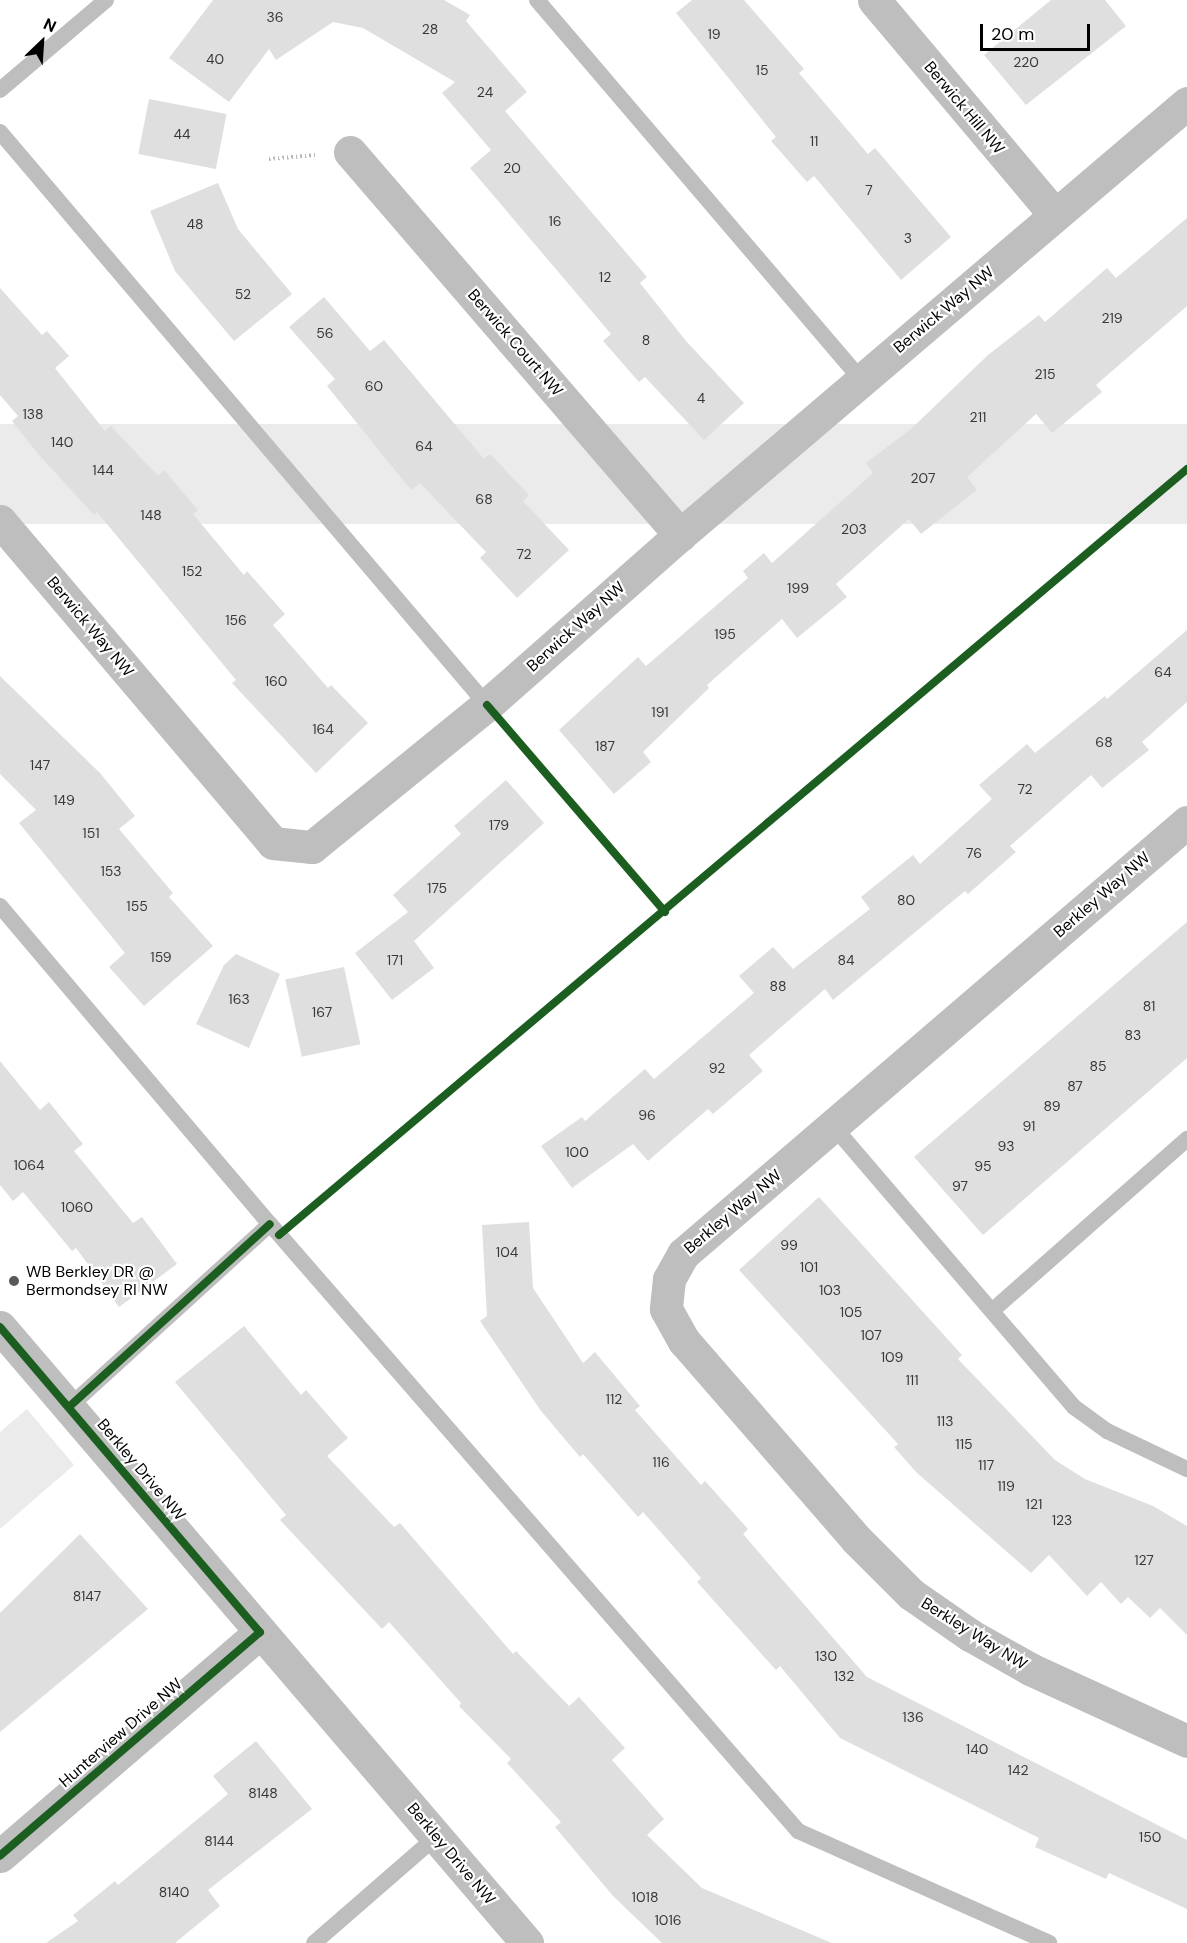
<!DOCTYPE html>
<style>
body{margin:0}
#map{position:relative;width:1187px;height:1943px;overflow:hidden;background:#fff;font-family:"DM Sans",sans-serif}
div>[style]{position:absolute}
.green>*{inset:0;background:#ebebeb;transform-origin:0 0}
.building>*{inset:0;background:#dfdfdf;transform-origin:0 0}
.path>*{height:4px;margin-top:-2px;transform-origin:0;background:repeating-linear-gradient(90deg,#b9b9b9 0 1.5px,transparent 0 4.5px)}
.service>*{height:16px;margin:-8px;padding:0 8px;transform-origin:8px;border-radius:8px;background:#bebebe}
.minor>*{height:33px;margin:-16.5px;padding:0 16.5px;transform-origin:16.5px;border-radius:16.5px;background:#bebebe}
.tertiary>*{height:33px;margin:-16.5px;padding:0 16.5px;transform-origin:16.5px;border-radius:16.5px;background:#bebebe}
.cycleway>*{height:8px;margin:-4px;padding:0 4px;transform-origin:4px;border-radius:4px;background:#1b5e20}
.dots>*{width:16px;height:16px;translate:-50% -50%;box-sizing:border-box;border:3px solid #fff;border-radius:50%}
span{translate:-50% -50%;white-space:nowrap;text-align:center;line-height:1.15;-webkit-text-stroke:4.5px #fff;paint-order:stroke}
.number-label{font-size:14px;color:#383838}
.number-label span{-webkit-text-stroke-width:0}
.street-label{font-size:16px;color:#000}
.poi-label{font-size:16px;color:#000}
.left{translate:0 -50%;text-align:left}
.north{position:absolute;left:12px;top:12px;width:60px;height:60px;-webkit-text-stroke:4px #fff;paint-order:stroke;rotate:25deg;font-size:16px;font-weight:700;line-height:24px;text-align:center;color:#000}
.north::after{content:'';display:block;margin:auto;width:21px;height:27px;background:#000;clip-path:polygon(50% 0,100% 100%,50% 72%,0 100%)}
.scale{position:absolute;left:980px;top:24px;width:110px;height:27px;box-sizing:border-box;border:3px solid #000;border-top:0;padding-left:8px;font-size:18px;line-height:21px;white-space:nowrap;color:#000;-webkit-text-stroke:4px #fff;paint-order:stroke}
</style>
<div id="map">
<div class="green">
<div style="left:1187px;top:424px;width:100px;height:1192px;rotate:90deg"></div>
<div style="clip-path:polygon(27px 1409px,74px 1465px,0 1529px,0 1432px)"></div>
</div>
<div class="building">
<div style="clip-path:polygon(213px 0,444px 0,470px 15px,466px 21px,527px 92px,505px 111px,647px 277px,640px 283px,686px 341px,744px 403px,704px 440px,645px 377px,639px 382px,603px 341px,611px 334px,470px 168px,491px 150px,442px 93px,455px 82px,363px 28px,333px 22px,276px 60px,269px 49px,229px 102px,169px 58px)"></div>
<div style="clip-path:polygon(692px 0,744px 0,804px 69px,799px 73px,868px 154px,875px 148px,951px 237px,901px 280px,814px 176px,807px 182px,771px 141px,776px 137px,676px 13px)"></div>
<div style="clip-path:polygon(1051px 0,1105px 0,1126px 26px,1026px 105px,984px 55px)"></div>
<div style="left:149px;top:99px;width:79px;height:56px;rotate:11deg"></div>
<div style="clip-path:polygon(218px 183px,238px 229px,292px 294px,234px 341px,175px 271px,150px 211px)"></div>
<div style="clip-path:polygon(1187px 218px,1187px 306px,1096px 385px,1102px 392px,1052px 433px,1036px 414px,967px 477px,977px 490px,921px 534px,909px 519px,836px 584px,847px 597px,797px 638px,782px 619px,707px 685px,709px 688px,643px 752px,651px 762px,614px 794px,559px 730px,638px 657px,646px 666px,748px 578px,743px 571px,764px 553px,772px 563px,873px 473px,866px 463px,912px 428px,988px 355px,1039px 315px,1045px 322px,1107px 268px,1116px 278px)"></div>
<div style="clip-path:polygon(0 288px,42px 335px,47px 331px,69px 356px,55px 368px,105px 431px,111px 426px,158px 476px,164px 470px,198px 510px,193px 514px,244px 575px,247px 571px,285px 614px,273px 625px,328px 688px,331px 685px,368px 723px,316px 773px,232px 683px,236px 680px,97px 512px,94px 515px,39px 455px,12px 421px,18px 416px,0 395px)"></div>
<div style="clip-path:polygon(324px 297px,370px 351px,384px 340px,484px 459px,490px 454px,529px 495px,523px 501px,569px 550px,517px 598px,480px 558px,486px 552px,420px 483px,411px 490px,327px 386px,335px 379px,289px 327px)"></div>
<div style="clip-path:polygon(1187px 630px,1187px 702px,1142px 742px,1149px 750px,1102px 788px,1091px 775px,1010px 846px,1016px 852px,968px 894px,965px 891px,833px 1000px,825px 989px,749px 1055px,763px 1071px,713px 1114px,708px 1109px,648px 1161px,633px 1144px,572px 1188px,541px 1146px,582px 1117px,585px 1121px,645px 1069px,654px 1079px,754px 993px,739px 976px,773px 947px,793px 969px,870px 909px,861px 897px,913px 855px,920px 864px,992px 799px,979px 785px,1027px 744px,1035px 753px,1105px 696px,1107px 699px)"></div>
<div style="clip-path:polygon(0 676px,100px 773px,135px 816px,119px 829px,173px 893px,169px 897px,213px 946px,144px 1006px,109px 967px,125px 953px,19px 823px,36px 810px,0 774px)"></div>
<div style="clip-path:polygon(506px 780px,544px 823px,414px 941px,434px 968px,392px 1000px,355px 953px,408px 912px,393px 895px,461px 834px,454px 826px)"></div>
<div style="clip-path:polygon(1187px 922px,1187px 1058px,983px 1235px,914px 1157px)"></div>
<div style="clip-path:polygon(236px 954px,280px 974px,249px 1048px,196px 1024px,224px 965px)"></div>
<div style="left:344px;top:967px;width:79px;height:60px;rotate:78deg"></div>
<div style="clip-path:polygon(0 1061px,40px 1110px,49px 1102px,83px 1144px,74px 1151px,133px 1223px,142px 1217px,177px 1264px,119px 1307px,76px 1248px,72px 1251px,23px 1192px,13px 1201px,0 1185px)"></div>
<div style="clip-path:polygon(819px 1197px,962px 1355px,958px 1359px,1055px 1460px,1085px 1479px,1153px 1506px,1187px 1526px,1187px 1635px,1160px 1608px,1150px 1618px,1128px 1597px,1121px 1604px,1101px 1582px,1087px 1596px,1049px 1555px,1031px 1573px,916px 1472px,894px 1447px,898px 1444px,739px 1270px)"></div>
<div style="clip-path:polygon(529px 1222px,533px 1288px,583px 1363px,595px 1352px,640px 1406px,635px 1410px,701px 1485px,705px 1481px,748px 1529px,743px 1534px,867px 1677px,1187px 1840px,1187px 1909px,1109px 1873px,1106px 1879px,1035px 1847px,1039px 1838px,840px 1738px,780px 1666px,776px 1670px,697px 1582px,701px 1578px,643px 1512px,638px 1517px,583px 1454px,580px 1457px,541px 1411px,480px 1321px,487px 1316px,482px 1225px)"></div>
<div style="clip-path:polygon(244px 1326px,301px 1395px,306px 1390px,348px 1438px,327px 1456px,394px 1527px,400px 1523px,513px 1654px,516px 1651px,569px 1706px,579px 1697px,625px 1748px,612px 1760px,664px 1819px,647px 1835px,702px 1888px,832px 1943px,662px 1943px,613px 1896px,555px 1827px,561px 1822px,507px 1763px,511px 1759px,459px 1706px,461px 1703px,389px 1622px,382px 1629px,280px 1520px,286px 1515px,175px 1382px)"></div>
<div style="clip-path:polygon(80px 1534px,148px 1609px,0 1732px,0 1613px)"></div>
<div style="clip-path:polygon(256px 1741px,312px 1809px,208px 1890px,220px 1906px,175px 1943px,46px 1943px,78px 1921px,73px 1915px,115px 1881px,118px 1885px,228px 1794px,213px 1776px)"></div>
</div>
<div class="path">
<div style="left:269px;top:159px;width:47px;rotate:-4.9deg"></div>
</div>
<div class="service">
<div style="left:537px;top:0;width:499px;rotate:49.5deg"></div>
<div style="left:0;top:90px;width:139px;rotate:-40.3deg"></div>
<div style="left:0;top:132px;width:752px;rotate:49.64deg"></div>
<div style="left:0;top:906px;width:417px;rotate:49.7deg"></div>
<div style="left:270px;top:1224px;width:805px;rotate:48.98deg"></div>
<div style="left:798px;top:1831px;width:275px;rotate:24deg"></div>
<div style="left:834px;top:1127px;width:369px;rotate:49.4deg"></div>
<div style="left:1074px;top:1407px;width:41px;rotate:36deg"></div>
<div style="left:1107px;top:1431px;width:89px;rotate:25.4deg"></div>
<div style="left:993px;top:1310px;width:259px;rotate:-41.4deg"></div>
<div style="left:70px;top:1406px;width:270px;rotate:-42.3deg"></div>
<div style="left:314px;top:1943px;width:163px;rotate:-41deg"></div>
</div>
<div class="minor">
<div style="left:874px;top:0;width:281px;rotate:49.9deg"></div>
<div style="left:350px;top:152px;width:506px;rotate:49.25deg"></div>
<div style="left:0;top:521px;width:422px;rotate:49.7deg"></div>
<div style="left:273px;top:843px;width:39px;rotate:6deg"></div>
<div style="left:312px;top:847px;width:225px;rotate:-39.1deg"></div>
<div style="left:487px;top:705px;width:257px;rotate:-41.4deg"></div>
<div style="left:680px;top:535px;width:666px;rotate:-40.43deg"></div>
<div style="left:1187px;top:822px;width:664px;rotate:139.4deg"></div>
<div style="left:683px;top:1254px;width:29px;rotate:119deg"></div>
<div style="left:669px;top:1279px;width:30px;rotate:96deg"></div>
<div style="left:666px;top:1309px;width:37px;rotate:61deg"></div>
<div style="left:684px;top:1341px;width:262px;rotate:49deg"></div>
<div style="left:856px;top:1539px;width:78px;rotate:45deg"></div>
<div style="left:911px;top:1594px;width:72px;rotate:34.8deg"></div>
<div style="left:970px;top:1635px;width:69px;rotate:29.5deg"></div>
<div style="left:1030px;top:1669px;width:173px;rotate:24.6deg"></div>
</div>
<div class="tertiary">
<div style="left:0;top:1327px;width:811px;rotate:49.45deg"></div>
<div style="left:0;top:1856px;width:343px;rotate:-40.7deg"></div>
</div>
<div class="cycleway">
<div style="left:487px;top:705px;width:273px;rotate:49.3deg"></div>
<div style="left:279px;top:1235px;width:1188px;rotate:-40.15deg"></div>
<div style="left:0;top:1327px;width:401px;rotate:49.6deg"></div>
<div style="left:260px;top:1632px;width:343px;rotate:139.3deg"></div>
<div style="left:70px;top:1406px;width:270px;rotate:-42.3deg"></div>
</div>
<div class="dots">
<div style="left:14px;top:1281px;background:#595959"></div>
</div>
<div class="number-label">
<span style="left:275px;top:17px">36</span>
<span style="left:430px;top:29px">28</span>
<span style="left:714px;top:34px">19</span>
<span style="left:215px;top:59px">40</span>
<span style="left:1026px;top:62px">220</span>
<span style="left:762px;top:70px">15</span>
<span style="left:485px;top:92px">24</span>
<span style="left:182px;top:134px">44</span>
<span style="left:814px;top:141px">11</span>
<span style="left:512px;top:168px">20</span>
<span style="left:869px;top:190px">7</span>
<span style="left:555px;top:221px">16</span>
<span style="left:195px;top:224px">48</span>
<span style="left:908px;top:238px">3</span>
<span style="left:605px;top:277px">12</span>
<span style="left:243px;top:294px">52</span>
<span style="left:1112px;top:318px">219</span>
<span style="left:325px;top:333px">56</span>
<span style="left:646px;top:340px">8</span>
<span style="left:1045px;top:374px">215</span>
<span style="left:374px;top:386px">60</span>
<span style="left:701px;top:398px">4</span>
<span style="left:33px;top:414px">138</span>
<span style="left:978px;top:417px">211</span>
<span style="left:62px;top:442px">140</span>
<span style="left:424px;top:446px">64</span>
<span style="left:103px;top:470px">144</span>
<span style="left:923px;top:478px">207</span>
<span style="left:484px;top:499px">68</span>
<span style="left:151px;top:515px">148</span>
<span style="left:854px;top:529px">203</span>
<span style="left:524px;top:554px">72</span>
<span style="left:192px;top:571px">152</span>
<span style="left:798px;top:588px">199</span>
<span style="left:236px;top:620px">156</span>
<span style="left:725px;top:634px">195</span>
<span style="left:1163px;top:672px">64</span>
<span style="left:276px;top:681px">160</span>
<span style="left:660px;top:712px">191</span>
<span style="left:323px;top:729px">164</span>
<span style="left:1104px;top:742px">68</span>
<span style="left:605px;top:746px">187</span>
<span style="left:40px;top:765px">147</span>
<span style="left:1025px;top:789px">72</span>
<span style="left:64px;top:800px">149</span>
<span style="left:499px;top:825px">179</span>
<span style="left:91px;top:833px">151</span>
<span style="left:974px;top:853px">76</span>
<span style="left:111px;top:871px">153</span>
<span style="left:437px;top:888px">175</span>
<span style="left:906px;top:900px">80</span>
<span style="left:137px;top:906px">155</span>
<span style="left:161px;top:957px">159</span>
<span style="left:395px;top:960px">171</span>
<span style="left:846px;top:960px">84</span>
<span style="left:778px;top:986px">88</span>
<span style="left:239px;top:999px">163</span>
<span style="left:1149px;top:1006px">81</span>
<span style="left:322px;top:1012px">167</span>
<span style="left:1133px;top:1035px">83</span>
<span style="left:1098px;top:1066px">85</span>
<span style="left:717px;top:1068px">92</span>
<span style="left:1075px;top:1086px">87</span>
<span style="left:1052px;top:1106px">89</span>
<span style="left:647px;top:1115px">96</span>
<span style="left:1029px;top:1126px">91</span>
<span style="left:1006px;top:1146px">93</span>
<span style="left:577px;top:1152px">100</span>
<span style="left:29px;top:1165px">1064</span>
<span style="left:983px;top:1166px">95</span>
<span style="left:960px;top:1186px">97</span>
<span style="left:77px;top:1207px">1060</span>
<span style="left:789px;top:1245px">99</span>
<span style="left:507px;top:1252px">104</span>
<span style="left:809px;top:1267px">101</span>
<span style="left:830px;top:1290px">103</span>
<span style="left:851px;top:1312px">105</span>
<span style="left:871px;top:1335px">107</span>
<span style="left:892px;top:1357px">109</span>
<span style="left:912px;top:1380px">111</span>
<span style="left:614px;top:1399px">112</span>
<span style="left:945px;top:1421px">113</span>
<span style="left:964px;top:1444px">115</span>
<span style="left:661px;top:1462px">116</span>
<span style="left:986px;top:1465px">117</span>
<span style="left:1006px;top:1486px">119</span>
<span style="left:1034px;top:1504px">121</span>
<span style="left:1062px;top:1520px">123</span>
<span style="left:1144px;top:1560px">127</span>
<span style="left:87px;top:1596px">8147</span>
<span style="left:826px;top:1656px">130</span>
<span style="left:844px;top:1676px">132</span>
<span style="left:913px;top:1717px">136</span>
<span style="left:977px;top:1749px">140</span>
<span style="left:1018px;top:1770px">142</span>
<span style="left:263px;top:1793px">8148</span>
<span style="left:1150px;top:1837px">150</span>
<span style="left:219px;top:1841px">8144</span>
<span style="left:174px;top:1892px">8140</span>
<span style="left:645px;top:1897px">1018</span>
<span style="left:668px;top:1920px">1016</span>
</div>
<div class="street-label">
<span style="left:964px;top:108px;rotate:50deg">Berwick Hill NW</span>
<span style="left:944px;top:310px;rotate:-40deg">Berwick Way NW</span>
<span style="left:515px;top:343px;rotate:49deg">Berwick Court NW</span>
<span style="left:90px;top:627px;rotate:50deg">Berwick Way NW</span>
<span style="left:576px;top:627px;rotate:-42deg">Berwick Way NW</span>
<span style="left:1102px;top:895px;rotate:-41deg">Berkley Way NW</span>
<span style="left:733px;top:1212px;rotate:-40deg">Berkley Way NW</span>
<span style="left:141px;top:1470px;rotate:50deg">Berkley Drive NW</span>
<span style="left:974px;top:1634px;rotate:32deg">Berkley Way NW</span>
<span style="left:121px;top:1733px;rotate:-41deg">Hunterview Drive NW</span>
<span style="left:451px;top:1854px;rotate:50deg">Berkley Drive NW</span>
</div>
<div class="poi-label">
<span class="left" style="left:26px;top:1281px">WB Berkley DR @<br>Bermondsey RI NW</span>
</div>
<div class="north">N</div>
<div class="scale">20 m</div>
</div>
